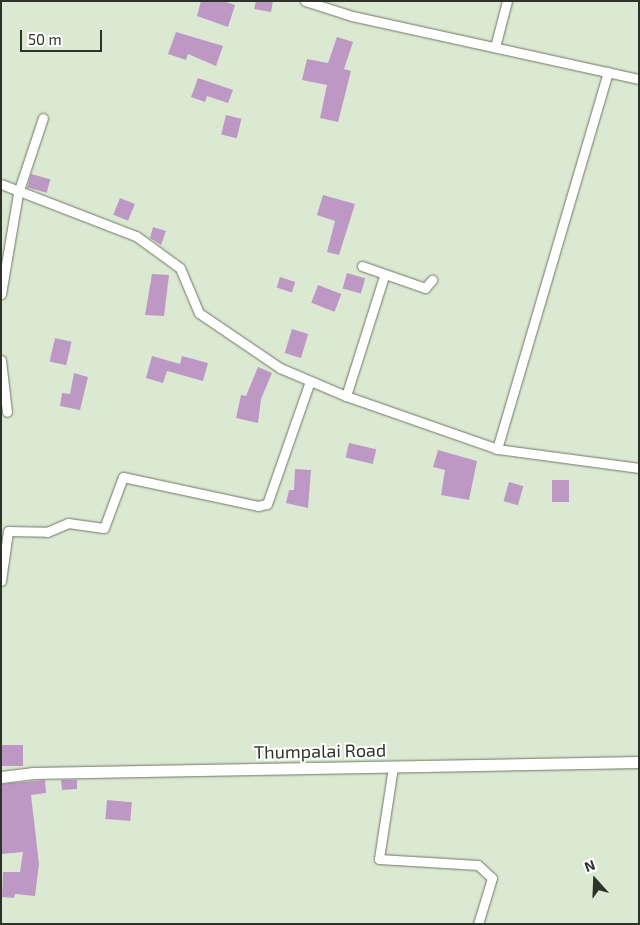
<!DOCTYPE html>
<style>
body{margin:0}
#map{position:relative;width:640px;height:925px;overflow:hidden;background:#dce9d2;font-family:"Exo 2",sans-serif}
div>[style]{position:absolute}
.building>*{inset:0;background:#bd98c5;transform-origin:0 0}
.roads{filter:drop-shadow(0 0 1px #6d7864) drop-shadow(0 0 1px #6d7864)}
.minor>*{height:9px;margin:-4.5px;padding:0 4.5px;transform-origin:4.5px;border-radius:4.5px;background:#fff}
.tertiary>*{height:11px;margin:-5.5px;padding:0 5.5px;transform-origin:5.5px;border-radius:5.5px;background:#fff}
span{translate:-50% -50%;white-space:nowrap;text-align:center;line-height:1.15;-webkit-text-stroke:4px #fff;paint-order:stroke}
.street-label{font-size:18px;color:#2d322a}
.frame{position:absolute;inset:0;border:2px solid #2d322a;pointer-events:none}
.north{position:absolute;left:570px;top:855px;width:50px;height:50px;-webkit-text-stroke:4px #fff;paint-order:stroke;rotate:340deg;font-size:14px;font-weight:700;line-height:20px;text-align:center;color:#2d322a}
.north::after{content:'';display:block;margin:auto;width:18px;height:22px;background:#2d322a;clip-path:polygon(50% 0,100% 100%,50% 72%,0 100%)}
.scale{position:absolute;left:20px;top:30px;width:82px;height:22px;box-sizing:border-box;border:2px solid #2d322a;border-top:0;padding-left:6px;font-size:15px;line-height:18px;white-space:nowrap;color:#2d322a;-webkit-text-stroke:4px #fff;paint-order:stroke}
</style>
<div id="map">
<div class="building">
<div style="clip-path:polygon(201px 1px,223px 1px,235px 5px,228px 27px,197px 16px)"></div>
<div style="clip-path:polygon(256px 1px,273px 1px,271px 12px,254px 9px)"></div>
<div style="clip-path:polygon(176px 32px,223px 46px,216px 66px,188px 54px,186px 60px,168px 54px)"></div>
<div style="clip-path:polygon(337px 37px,353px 42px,344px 69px,351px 71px,338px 122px,320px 118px,327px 85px,302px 80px,307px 59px,328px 63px)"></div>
<div style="clip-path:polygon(198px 78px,233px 90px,228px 103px,207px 96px,205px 102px,191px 97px)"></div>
<div style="left:226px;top:115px;width:16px;height:20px;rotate:14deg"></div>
<div style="left:31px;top:174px;width:20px;height:14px;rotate:15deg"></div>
<div style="clip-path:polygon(323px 195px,355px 204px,339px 255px,327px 252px,335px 221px,317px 215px)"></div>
<div style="left:120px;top:198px;width:16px;height:18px;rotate:22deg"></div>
<div style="clip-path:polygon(153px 227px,166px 231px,161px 245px,150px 238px)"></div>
<div style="left:347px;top:273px;width:19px;height:16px;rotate:16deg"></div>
<div style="clip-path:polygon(152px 274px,169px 275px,164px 316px,145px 315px)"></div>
<div style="left:280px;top:277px;width:16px;height:11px;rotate:18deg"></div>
<div style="left:318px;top:285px;width:25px;height:19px;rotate:21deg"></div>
<div style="left:292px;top:329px;width:17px;height:25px;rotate:17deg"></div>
<div style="left:55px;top:338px;width:17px;height:24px;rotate:13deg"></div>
<div style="clip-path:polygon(152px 356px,180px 364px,182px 356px,208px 363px,203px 381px,167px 371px,163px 383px,146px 378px)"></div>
<div style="clip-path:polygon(258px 367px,272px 373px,261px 399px,258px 423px,236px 418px,241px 395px,246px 396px)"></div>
<div style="clip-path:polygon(74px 373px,88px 377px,80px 410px,60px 406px,62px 393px,70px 394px)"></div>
<div style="left:349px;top:443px;width:28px;height:15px;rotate:13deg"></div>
<div style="clip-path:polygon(438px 450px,477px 461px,469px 500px,441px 495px,445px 470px,433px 467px)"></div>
<div style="clip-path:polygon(295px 469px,311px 470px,308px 508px,286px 503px,289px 490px,294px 490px)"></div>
<div style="left:552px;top:480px;width:17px;height:22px"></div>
<div style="left:509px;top:482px;width:15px;height:20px;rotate:16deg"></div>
<div style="left:1px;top:745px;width:22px;height:21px"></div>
<div style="clip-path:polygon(45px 780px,46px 793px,31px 795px,39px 864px,35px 896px,15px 894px,14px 898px,2px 897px,3px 872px,20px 872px,23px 852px,1px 854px,1px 784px)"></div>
<div style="clip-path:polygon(61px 780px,77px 780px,77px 789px,62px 790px)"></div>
<div style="left:107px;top:800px;width:25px;height:19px;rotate:5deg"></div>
</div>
<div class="roads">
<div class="minor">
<div style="left:305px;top:1px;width:49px;rotate:17.7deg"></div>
<div style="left:352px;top:16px;width:294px;rotate:12.4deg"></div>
<div style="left:495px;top:47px;width:48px;rotate:-75.4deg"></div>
<div style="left:1px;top:184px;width:145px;rotate:21.1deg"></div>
<div style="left:136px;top:236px;width:54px;rotate:36deg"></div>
<div style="left:180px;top:268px;width:49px;rotate:67.1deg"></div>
<div style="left:199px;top:313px;width:98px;rotate:34.2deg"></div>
<div style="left:280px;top:368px;width:72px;rotate:23deg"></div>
<div style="left:346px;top:396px;width:160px;rotate:19.3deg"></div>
<div style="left:497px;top:449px;width:143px;rotate:7.6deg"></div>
<div style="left:362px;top:266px;width:67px;rotate:19.2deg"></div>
<div style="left:425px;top:288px;width:11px;rotate:-49deg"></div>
<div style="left:1px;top:294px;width:102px;rotate:-80.4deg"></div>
<div style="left:18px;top:193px;width:79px;rotate:-71.6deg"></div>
<div style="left:1px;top:360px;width:52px;rotate:83.4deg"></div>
<div style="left:346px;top:396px;width:126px;rotate:-72.4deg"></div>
<div style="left:497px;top:449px;width:393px;rotate:-73.6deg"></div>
<div style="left:1px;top:581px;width:50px;rotate:-82deg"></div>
<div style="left:8px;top:531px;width:39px;rotate:1deg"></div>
<div style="left:47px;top:532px;width:23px;rotate:-23deg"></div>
<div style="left:68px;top:523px;width:36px;rotate:8deg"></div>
<div style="left:104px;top:528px;width:54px;rotate:-69.6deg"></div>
<div style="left:123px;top:477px;width:138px;rotate:12.1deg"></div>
<div style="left:258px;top:506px;width:9px;rotate:-13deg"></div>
<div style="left:267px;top:504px;width:130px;rotate:-70.7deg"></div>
<div style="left:393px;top:767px;width:93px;rotate:98.7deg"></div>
<div style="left:379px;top:859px;width:99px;rotate:3.5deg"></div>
<div style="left:478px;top:865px;width:19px;rotate:43deg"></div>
<div style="left:492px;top:878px;width:48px;rotate:106.9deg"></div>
</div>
<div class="tertiary">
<div style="left:1px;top:777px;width:31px;rotate:-7deg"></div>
<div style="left:32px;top:773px;width:607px;rotate:-1.04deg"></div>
</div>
</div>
<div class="street-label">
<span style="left:320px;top:751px;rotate:-1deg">Thumpalai Road</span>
</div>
<div class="frame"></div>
<div class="north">N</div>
<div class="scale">50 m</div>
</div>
